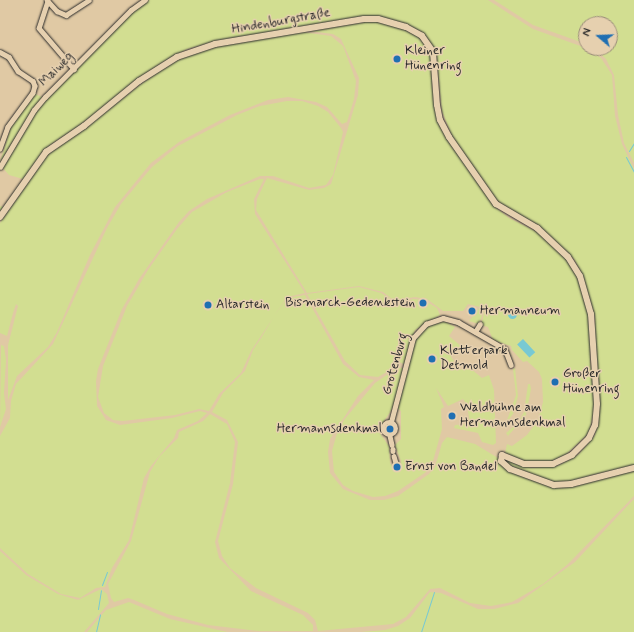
<!DOCTYPE html>
<meta charset="utf-8">
<style>
body{margin:0}
#map{position:relative;width:634px;height:632px;overflow:hidden;background:#e0c9a4;font-family:Mynerve,sans-serif}
div>[style]{position:absolute}
.green>*{inset:0;background:#d2de91}
.water>*{inset:0;background:#78c9d3;transform-origin:0 0}
.round{border-radius:50%}
.stream>*{height:1px;margin:-0.5px;padding:0 0.5px;transform-origin:0.5px;border-radius:0.5px;background:#78c9d3}
.roads{filter:drop-shadow(0 0 1px #2b2b2b) drop-shadow(0 0 1px #2b2b2b)}
.minor>*{height:4.5px;margin:-2.25px;padding:0 2.25px;transform-origin:2.25px;border-radius:2.25px;background:#e6d0af}
.minor>.ring{margin:-2.25px;padding:0;box-sizing:content-box;background:none;border:4.5px solid #e6d0af;border-radius:50%}
.major>*{height:6px;margin:-3px;padding:0 3px;transform-origin:3px;border-radius:3px;background:#e6d0af}
.dots>*{width:11px;height:11px;translate:-50% -50%;box-sizing:border-box;border:2px solid #e6d0af;border-radius:50%}
span{translate:-50% -50%;white-space:nowrap;text-align:center;line-height:1.15;-webkit-text-stroke:3px #e6d0af;paint-order:stroke}
.street-label{font-size:13px;color:#2b2b2b}
.poi-label{font-size:13px;color:#2b2b2b}
.left{translate:0 -50%;text-align:left}
.right{translate:-100% -50%;text-align:right}
.north{position:absolute;left:578px;top:16px;width:40px;height:40px;box-sizing:border-box;background:#e6d0af;border:1px solid #9b8e7a;border-radius:50%;rotate:289deg;font-size:11px;font-weight:700;line-height:16px;text-align:center;color:#2b2b2b}
.north::after{content:'';display:block;margin:auto;width:14px;height:18px;background:#1f6fb2;clip-path:polygon(50% 0,100% 100%,50% 72%,0 100%)}
</style>
<div id="map">
<div class="green">
<div style="clip-path:polygon(149px 0,488px 0,533px 29px,586px 48px,601px 58px,612px 75px,615px 116px,622px 144px,634px 169px,634px 466px,591px 475px,571px 483px,545px 482px,504px 463px,504px 458px,513px 463px,532px 468px,557px 466px,579px 454px,595px 435px,600px 404px,595px 359px,595px 317px,582px 274px,574px 259px,542px 229px,498px 202px,452px 136px,442px 111px,436px 52px,423px 34px,406px 24px,379px 17px,216px 41px,187px 49px,160px 64px,83px 123px,50px 145px,0 212px,0 206px,3px 207px,23px 179px,9px 175px,2px 167px,35px 111px,132px 12px)"></div>
<div style="clip-path:polygon(494px 0,634px 0,634px 163px,624px 143px,618px 115px,614px 75px,606px 59px,595px 48px,610px 48px,610px 24px,586px 24px,586px 44px,533px 25px)"></div>
<div style="clip-path:polygon(372px 21px,397px 26px,420px 37px,431px 53px,433px 91px,447px 138px,465px 165px,494px 206px,509px 218px,539px 233px,575px 268px,590px 320px,590px 361px,595px 405px,589px 433px,562px 458px,548px 462px,525px 462px,505px 453px,507px 444px,512px 446px,527px 435px,538px 420px,543px 402px,542px 379px,539px 372px,527px 361px,523px 362px,512px 350px,511px 346px,493px 340px,488px 327px,481px 325px,487px 302px,479px 324px,469px 321px,480px 307px,468px 304px,463px 311px,443px 311px,427px 299px,415px 297px,409px 298px,405px 306px,412px 299px,424px 300px,437px 308px,440px 315px,415px 330px,404px 364px,399px 362px,397px 366px,378px 377px,360px 375px,345px 361px,307px 294px,359px 287px,381px 293px,400px 305px,383px 292px,359px 286px,307px 293px,256px 210px,257px 199px,267px 178px,309px 190px,324px 188px,331px 184px,358px 95px,359px 78px,341px 39px,333px 34px,310px 31px)"></div>
<div style="clip-path:polygon(302px 32px,331px 36px,343px 46px,356px 81px,354px 99px,347px 122px,342px 124px,327px 107px,316px 102px,288px 97px,268px 100px,230px 115px,179px 142px,151px 163px,115px 207px,90px 255px,57px 332px,48px 347px,17px 376px,8px 400px,8px 345px,18px 306px,16px 304px,13px 313px,7px 336px,0 333px,0 223px,48px 154px,86px 128px,141px 84px,178px 59px,215px 47px)"></div>
<div style="clip-path:polygon(35px 94px,42px 97px,0 162px,11px 127px)"></div>
<div style="clip-path:polygon(287px 101px,302px 101px,318px 106px,328px 112px,341px 128px,343px 132px,333px 175px,326px 185px,309px 188px,273px 176px,260px 176px,207px 199px,189px 211px,179px 222px,139px 279px,122px 309px,98px 369px,96px 381px,97px 406px,106px 420px,120px 425px,172px 418px,200px 411px,207px 413px,198px 421px,177px 430px,174px 438px,151px 466px,144px 478px,129px 540px,112px 568px,105px 587px,96px 588px,80px 598px,61px 594px,28px 574px,0 548px,0 436px,10px 418px,11px 401px,16px 384px,53px 344px,107px 228px,121px 204px,152px 167px,178px 146px,237px 115px,260px 106px)"></div>
<div style="clip-path:polygon(260px 179px,264px 179px,254px 199px,255px 214px,305px 293px,287px 297px,274px 316px,287px 298px,305px 295px,343px 364px,359px 377px,374px 380px,358px 396px,330px 439px,328px 452px,330px 473px,343px 489px,370px 500px,384px 500px,398px 496px,429px 474px,435px 467px,442px 443px,447px 437px,475px 444px,498px 458px,509px 470px,548px 486px,554px 487px,634px 470px,634px 496px,568px 564px,543px 584px,512px 602px,491px 606px,470px 603px,440px 588px,430px 589px,406px 617px,393px 624px,318px 631px,315px 620px,308px 613px,256px 588px,230px 568px,222px 556px,218px 541px,233px 484px,238px 442px,227px 420px,212px 412px,223px 393px,245px 371px,253px 350px,261px 338px,273px 318px,251px 351px,241px 373px,219px 394px,209px 411px,199px 409px,175px 415px,123px 421px,113px 420px,104px 413px,98px 397px,103px 366px,127px 306px,148px 270px,177px 229px,192px 212px,227px 192px)"></div>
<div style="clip-path:polygon(444px 321px,455px 327px,449px 336px,461px 346px,451px 357px,454px 361px,452px 365px,458px 370px,470px 368px,482px 378px,489px 375px,494px 390px,496px 443px,493px 445px,482px 442px,478px 433px,454px 428px,455px 425px,470px 424px,467px 405px,463px 399px,448px 406px,436px 388px,444px 407px,441px 409px,442px 429px,433px 461px,426px 472px,398px 491px,385px 496px,373px 497px,353px 491px,343px 485px,334px 472px,332px 451px,337px 433px,344px 420px,375px 383px,397px 368px,404px 368px,393px 408px,379px 428px,381px 435px,389px 446px,390px 463px,394px 468px,400px 467px,401px 461px,395px 445px,401px 439px,401px 411px,397px 408px,415px 338px,427px 326px)"></div>
<div style="clip-path:polygon(1px 345px,4px 346px,6px 360px,4px 393px,6px 409px,0 427px)"></div>
<div style="clip-path:polygon(515px 368px,518px 396px,513px 414px,506px 423px,516px 395px,513px 369px)"></div>
<div style="clip-path:polygon(528px 384px,530px 384px,531px 389px,526px 415px,508px 436px,506px 433px,518px 423px,524px 412px)"></div>
<div style="clip-path:polygon(210px 414px,227px 424px,235px 442px,230px 483px,215px 542px,219px 558px,251px 591px,303px 615px,313px 625px,313px 631px,259px 631px,208px 625px,167px 614px,134px 600px,128px 598px,114px 602px,111px 598px,108px 584px,131px 541px,150px 472px,159px 457px,178px 438px,179px 432px,203px 421px)"></div>
<div style="clip-path:polygon(634px 499px,634px 632px,361px 632px,385px 630px,398px 626px,410px 618px,430px 592px,441px 593px,478px 609px,494px 609px,518px 603px,575px 562px)"></div>
<div style="clip-path:polygon(0 551px,26px 575px,58px 594px,78px 600px,101px 589px,107px 594px,109px 603px,84px 632px,0 632px)"></div>
<div style="clip-path:polygon(129px 602px,170px 619px,227px 632px,87px 632px,106px 610px)"></div>
</div>
<div class="water">
<div class="round" style="left:507.5px;top:309.5px;width:9px;height:9px"></div>
<div style="left:523px;top:339px;width:18px;height:8px;rotate:47deg"></div>
</div>
<div class="stream">
<div style="left:629px;top:151px;width:9px;rotate:-58deg"></div>
<div style="left:626px;top:157px;width:17px;rotate:62deg"></div>
<div style="left:102px;top:585px;width:14px;rotate:-69deg"></div>
<div style="left:98px;top:609px;width:19px;rotate:-81deg"></div>
<div style="left:96px;top:632px;width:18px;rotate:-77deg"></div>
<div style="left:421px;top:632px;width:42px;rotate:-72deg"></div>
</div>
<div class="roads">
<div class="minor">
<div style="left:47px;top:0;width:15px;rotate:48deg"></div>
<div style="left:57px;top:11px;width:10px;rotate:24deg"></div>
<div style="left:66px;top:15px;width:27px;rotate:-33deg"></div>
<div style="left:48px;top:1px;width:28px;rotate:108deg"></div>
<div style="left:39px;top:28px;width:54px;rotate:49.5deg"></div>
<div style="left:0;top:52px;width:10px;rotate:29deg"></div>
<div style="left:9px;top:57px;width:17px;rotate:57deg"></div>
<div style="left:18px;top:71px;width:18px;rotate:34deg"></div>
<div style="left:33px;top:81px;width:5px;rotate:68deg"></div>
<div style="left:35px;top:86px;width:7px;rotate:106deg"></div>
<div style="left:33px;top:93px;width:42px;rotate:126.3deg"></div>
<div style="left:8px;top:127px;width:23px;rotate:110deg"></div>
<div style="left:0;top:167px;width:66px;rotate:-59.2deg"></div>
<div style="left:34px;top:110px;width:17px;rotate:-50deg"></div>
<div style="left:45px;top:97px;width:122px;rotate:-45.3deg"></div>
<div style="left:131px;top:10px;width:17px;rotate:-36deg"></div>
<div style="left:475px;top:332px;width:9px;rotate:-58deg"></div>
<div class="ring" style="left:383px;top:422px;width:9.5px;height:9.5px"></div>
<div style="left:391px;top:422px;width:87px;rotate:-75.3deg"></div>
<div style="left:413px;top:338px;width:19px;rotate:-47deg"></div>
<div style="left:426px;top:324px;width:18px;rotate:-19deg"></div>
<div style="left:443px;top:318px;width:16px;rotate:15deg"></div>
<div style="left:458px;top:322px;width:54px;rotate:29.9deg"></div>
<div style="left:505px;top:349px;width:17px;rotate:69deg"></div>
<div style="left:390px;top:436px;width:9px;rotate:77deg"></div>
<div style="left:393px;top:449px;width:2px;rotate:90deg"></div>
<div style="left:394px;top:456px;width:7px;rotate:74deg"></div>
</div>
<div class="major">
<div style="left:0;top:217px;width:80px;rotate:-54.7deg"></div>
<div style="left:46px;top:152px;width:46px;rotate:-34.4deg"></div>
<div style="left:84px;top:126px;width:71px;rotate:-39.3deg"></div>
<div style="left:139px;top:81px;width:45px;rotate:-32.3deg"></div>
<div style="left:177px;top:57px;width:40px;rotate:-18.9deg"></div>
<div style="left:215px;top:44px;width:151px;rotate:-9.5deg"></div>
<div style="left:364px;top:19px;width:14px"></div>
<div style="left:378px;top:19px;width:29px;rotate:16deg"></div>
<div style="left:406px;top:27px;width:18px;rotate:29deg"></div>
<div style="left:422px;top:36px;width:19px;rotate:55deg"></div>
<div style="left:433px;top:52px;width:53px;rotate:85.7deg"></div>
<div style="left:437px;top:105px;width:15px;rotate:79deg"></div>
<div style="left:440px;top:120px;width:19px;rotate:62deg"></div>
<div style="left:449px;top:137px;width:82px;rotate:55deg"></div>
<div style="left:496px;top:204px;width:48px;rotate:30.3deg"></div>
<div style="left:537px;top:228px;width:42px;rotate:43.1deg"></div>
<div style="left:568px;top:257px;width:22px;rotate:58deg"></div>
<div style="left:580px;top:276px;width:40px;rotate:74deg"></div>
<div style="left:591px;top:314px;width:90px;rotate:86.2deg"></div>
<div style="left:597px;top:404px;width:21px;rotate:95deg"></div>
<div style="left:595px;top:425px;width:14px;rotate:115deg"></div>
<div style="left:589px;top:438px;width:24px;rotate:135deg"></div>
<div style="left:572px;top:455px;width:21px;rotate:155deg"></div>
<div style="left:553px;top:464px;width:29px;rotate:180deg"></div>
<div style="left:524px;top:464px;width:24px;rotate:-158deg"></div>
<div style="left:502px;top:455px;width:6px;rotate:99deg"></div>
<div style="left:501px;top:461px;width:12px;rotate:42deg"></div>
<div style="left:510px;top:469px;width:47px;rotate:20deg"></div>
<div style="left:554px;top:485px;width:17px;rotate:-3deg"></div>
<div style="left:571px;top:484px;width:65px;rotate:-14.3deg"></div>
</div>
</div>
<div class="dots">
<div style="left:397px;top:59px;background:#1f6fb2"></div>
<div style="left:423px;top:303px;background:#1f6fb2"></div>
<div style="left:208px;top:305px;background:#1f6fb2"></div>
<div style="left:472px;top:311px;background:#1f6fb2"></div>
<div style="left:432px;top:359px;background:#1f6fb2"></div>
<div style="left:555px;top:382px;background:#1f6fb2"></div>
<div style="left:452px;top:416px;background:#1f6fb2"></div>
<div style="left:390px;top:429px;background:#1f6fb2"></div>
<div style="left:397px;top:467px;background:#1f6fb2"></div>
</div>
<div class="street-label">
<span style="left:281px;top:22px;rotate:-10deg">Hindenburgstraße</span>
<span style="left:57px;top:70px;rotate:-45deg">Maiweg</span>
<span style="left:396px;top:364px;rotate:-74deg">Grotenburg</span>
</div>
<div class="poi-label">
<span class="left" style="left:405px;top:59px">Kleiner<br>Hünenring</span>
<span class="right" style="left:415px;top:303px">Bismarck-Gedenkstein</span>
<span class="left" style="left:216px;top:305px">Altarstein</span>
<span class="left" style="left:480px;top:311px">Hermanneum</span>
<span class="left" style="left:440px;top:359px">Kletterpark<br>Detmold</span>
<span class="left" style="left:563px;top:382px">Großer<br>Hünenring</span>
<span class="left" style="left:460px;top:416px">Waldbühne am<br>Hermannsdenkmal</span>
<span class="right" style="left:382px;top:429px">Hermannsdenkmal</span>
<span class="left" style="left:405px;top:467px">Ernst von Bandel</span>
</div>
<div class="north">N</div>
</div>
